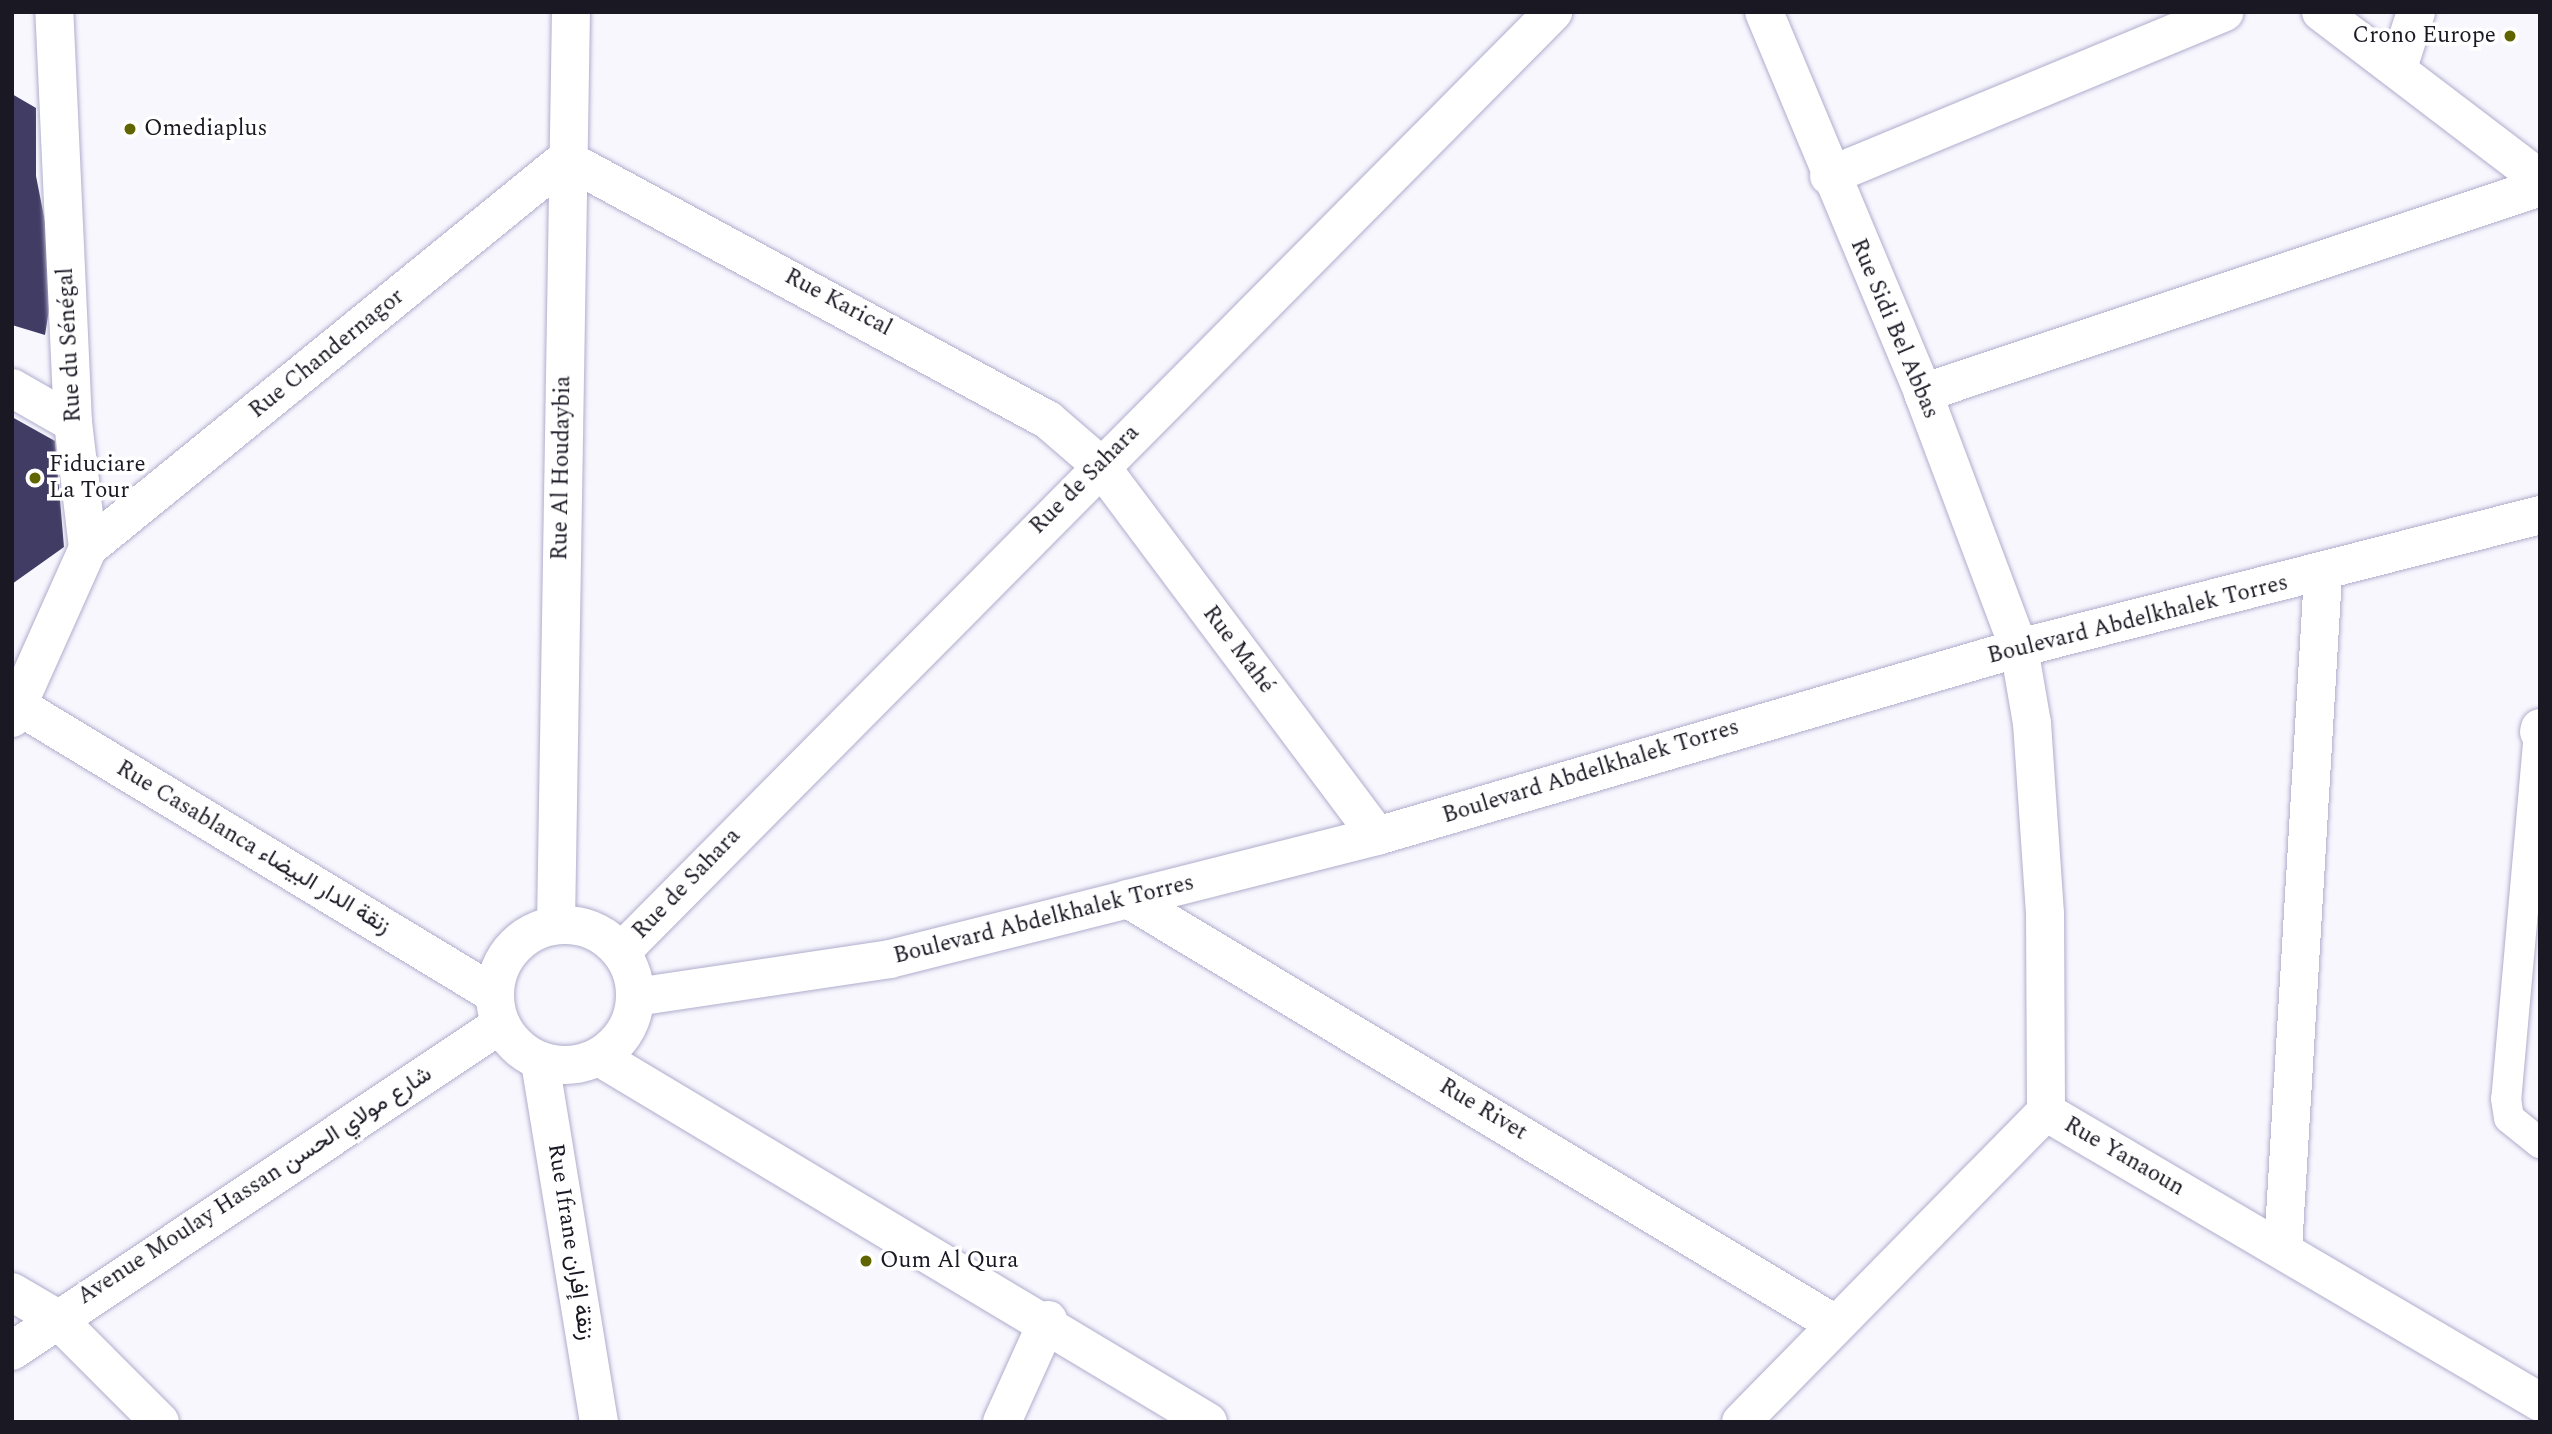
<!DOCTYPE html>
<meta charset="utf-8">
<style>
body{margin:0}
#map{position:relative;width:2552px;height:1434px;overflow:hidden;background:#f8f7fe;font-family:Spectral,Vazirmatn,serif}
div>[style]{position:absolute}
.building>*{inset:0;background:#413c64}
.roads{filter:drop-shadow(0 0 2px #afadcc) drop-shadow(0 0 2px #afadcc)}
.pedestrian>*{height:30px;margin:-15px;padding:0 15px;transform-origin:15px;border-radius:15px;background:#fff}
.minor>*{height:38px;margin:-19px;padding:0 19px;transform-origin:19px;border-radius:19px;background:#fff}
.tertiary>*{height:38px;margin:-19px;padding:0 19px;transform-origin:19px;border-radius:19px;background:#fff}
.secondary>*{height:38px;margin:-19px;padding:0 19px;transform-origin:19px;border-radius:19px;background:#fff}
.secondary>.ring{margin:-19px;padding:0;box-sizing:content-box;background:none;border:38px solid #fff;border-radius:50%}
.dots>*{width:19px;height:19px;translate:-50% -50%;box-sizing:border-box;border:4px solid #fff;border-radius:50%}
span{translate:-50% -50%;white-space:nowrap;text-align:center;line-height:1.15;-webkit-text-stroke:7px #fff;paint-order:stroke}
.poi-label{font-size:23px;color:#191823}
.right{translate:-100% -50%;text-align:right}
.left{translate:0 -50%;text-align:left}
.street-label{font-size:23px;color:#191823}
.frame{position:absolute;inset:0;border:14px solid #191823;pointer-events:none}
</style>
<div id="map">
<div class="building">
<div style="clip-path:polygon(12px 94px,36px 108px,36px 176px,55px 272px,45px 335px,12px 325px)"></div>
<div style="clip-path:polygon(12px 417px,55px 441px,64px 547px,12px 584px)"></div>
</div>
<div class="roads">
<div class="pedestrian">
<div style="left:2539px;top:732px;width:368px;rotate:95.1deg"></div>
<div style="left:2506px;top:1099px;width:19px;rotate:81deg"></div>
<div style="left:2509px;top:1118px;width:40px;rotate:39deg"></div>
</div>
<div class="minor">
<div style="left:1764px;top:12px;width:413px;rotate:67.3deg"></div>
<div style="left:1923px;top:393px;width:272px;rotate:69.4deg"></div>
<div style="left:2019px;top:648px;width:76px;rotate:80.2deg"></div>
<div style="left:2032px;top:723px;width:191px;rotate:86.1deg"></div>
<div style="left:2045px;top:914px;width:198px;rotate:89.7deg"></div>
<div style="left:2321px;top:12px;width:275px;rotate:37.3deg"></div>
<div style="left:2398px;top:68px;width:59px;rotate:-72.2deg"></div>
<div style="left:1829px;top:176px;width:428px;rotate:-22.5deg"></div>
<div style="left:12px;top:388px;width:70px;rotate:29.8deg"></div>
<div style="left:1923px;top:393px;width:650px;rotate:-18.46deg"></div>
<div style="left:88px;top:548px;width:616px;rotate:-39.14deg"></div>
<div style="left:566px;top:159px;width:548px;rotate:28.44deg"></div>
<div style="left:1048px;top:420px;width:67px;rotate:40.8deg"></div>
<div style="left:1099px;top:464px;width:464px;rotate:53.2deg"></div>
<div style="left:12px;top:718px;width:186px;rotate:-65.9deg"></div>
<div style="left:88px;top:548px;width:126px;rotate:-96.8deg"></div>
<div style="left:73px;top:423px;width:411px;rotate:-92.6deg"></div>
<div style="left:2539px;top:732px;width:4px;rotate:-76deg"></div>
<div style="left:1128px;top:899px;width:825px;rotate:31.01deg"></div>
<div style="left:556px;top:925px;width:913px;rotate:-89.06deg"></div>
<div style="left:599px;top:1057px;width:710px;rotate:30.94deg"></div>
<div style="left:540px;top:1062px;width:365px;rotate:80.7deg"></div>
<div style="left:2046px;top:1112px;width:573px;rotate:30.41deg"></div>
<div style="left:2283px;top:1249px;width:675px;rotate:-86.6deg"></div>
<div style="left:12px;top:1292px;width:51px;rotate:30.6deg"></div>
<div style="left:56px;top:1318px;width:147px;rotate:45deg"></div>
<div style="left:1002px;top:1422px;width:112px;rotate:-65.7deg"></div>
<div style="left:1741px;top:1422px;width:435px;rotate:-45.5deg"></div>
</div>
<div class="tertiary">
<div style="left:12px;top:702px;width:564px;rotate:31.21deg"></div>
<div style="left:621px;top:952px;width:1324px;rotate:-45.24deg"></div>
</div>
<div class="secondary">
<div class="ring" style="left:495px;top:925px;width:102px;height:102px"></div>
<div style="left:636px;top:997px;width:257px;rotate:-8.5deg"></div>
<div style="left:890px;top:959px;width:245px;rotate:-14.1deg"></div>
<div style="left:1128px;top:899px;width:257px;rotate:-14.2deg"></div>
<div style="left:1377px;top:836px;width:669px;rotate:-16.32deg"></div>
<div style="left:2019px;top:648px;width:538px;rotate:-14.32deg"></div>
<div style="left:12px;top:1351px;width:588px;rotate:-33.77deg"></div>
</div>
</div>
<div class="dots">
<div style="left:2510px;top:36px;background:#616500"></div>
<div style="left:130px;top:129px;background:#616500"></div>
<div style="left:35px;top:478px;background:#616500"></div>
<div style="left:866px;top:1261px;background:#616500"></div>
</div>
<div class="poi-label">
<span class="right" style="left:2496px;top:36px">Crono Europe</span>
<span class="left" style="left:144px;top:129px">Omediaplus</span>
<span class="left" style="left:49px;top:478px">Fiduciare<br>La Tour</span>
<span class="left" style="left:880px;top:1261px">Oum Al Qura</span>
</div>
<div class="street-label">
<span style="left:838px;top:303px;rotate:28deg">Rue Karical</span>
<span style="left:1894px;top:329px;rotate:67deg">Rue Sidi Bel Abbas</span>
<span style="left:70px;top:345px;rotate:-93deg">Rue du Sénégal</span>
<span style="left:327px;top:354px;rotate:-39deg">Rue Chandernagor</span>
<span style="left:562px;top:468px;rotate:-89deg">Rue Al Houdaybia</span>
<span style="left:1085px;top:480px;rotate:-45deg">Rue de Sahara</span>
<span style="left:2138px;top:620px;rotate:-14deg">Boulevard Abdelkhalek Torres</span>
<span style="left:1238px;top:650px;rotate:53deg">Rue Mahé</span>
<span style="left:1591px;top:772px;rotate:-17deg">Boulevard Abdelkhalek Torres</span>
<span style="left:253px;top:848px;rotate:31deg">Rue Casablanca زنقة الدار البيضاء</span>
<span style="left:687px;top:884px;rotate:-46deg">Rue de Sahara</span>
<span style="left:1044px;top:920px;rotate:-14deg">Boulevard Abdelkhalek Torres</span>
<span style="left:1483px;top:1110px;rotate:31deg">Rue Rivet</span>
<span style="left:2124px;top:1157px;rotate:30deg">Rue Yanaoun</span>
<span style="left:255px;top:1186px;rotate:-33deg">Avenue Moulay Hassan شارع مولاي الحسن</span>
<span style="left:570px;top:1242px;rotate:81deg">Rue Ifrane زنقة إفران</span>
</div>
<div class="frame"></div>
</div>
